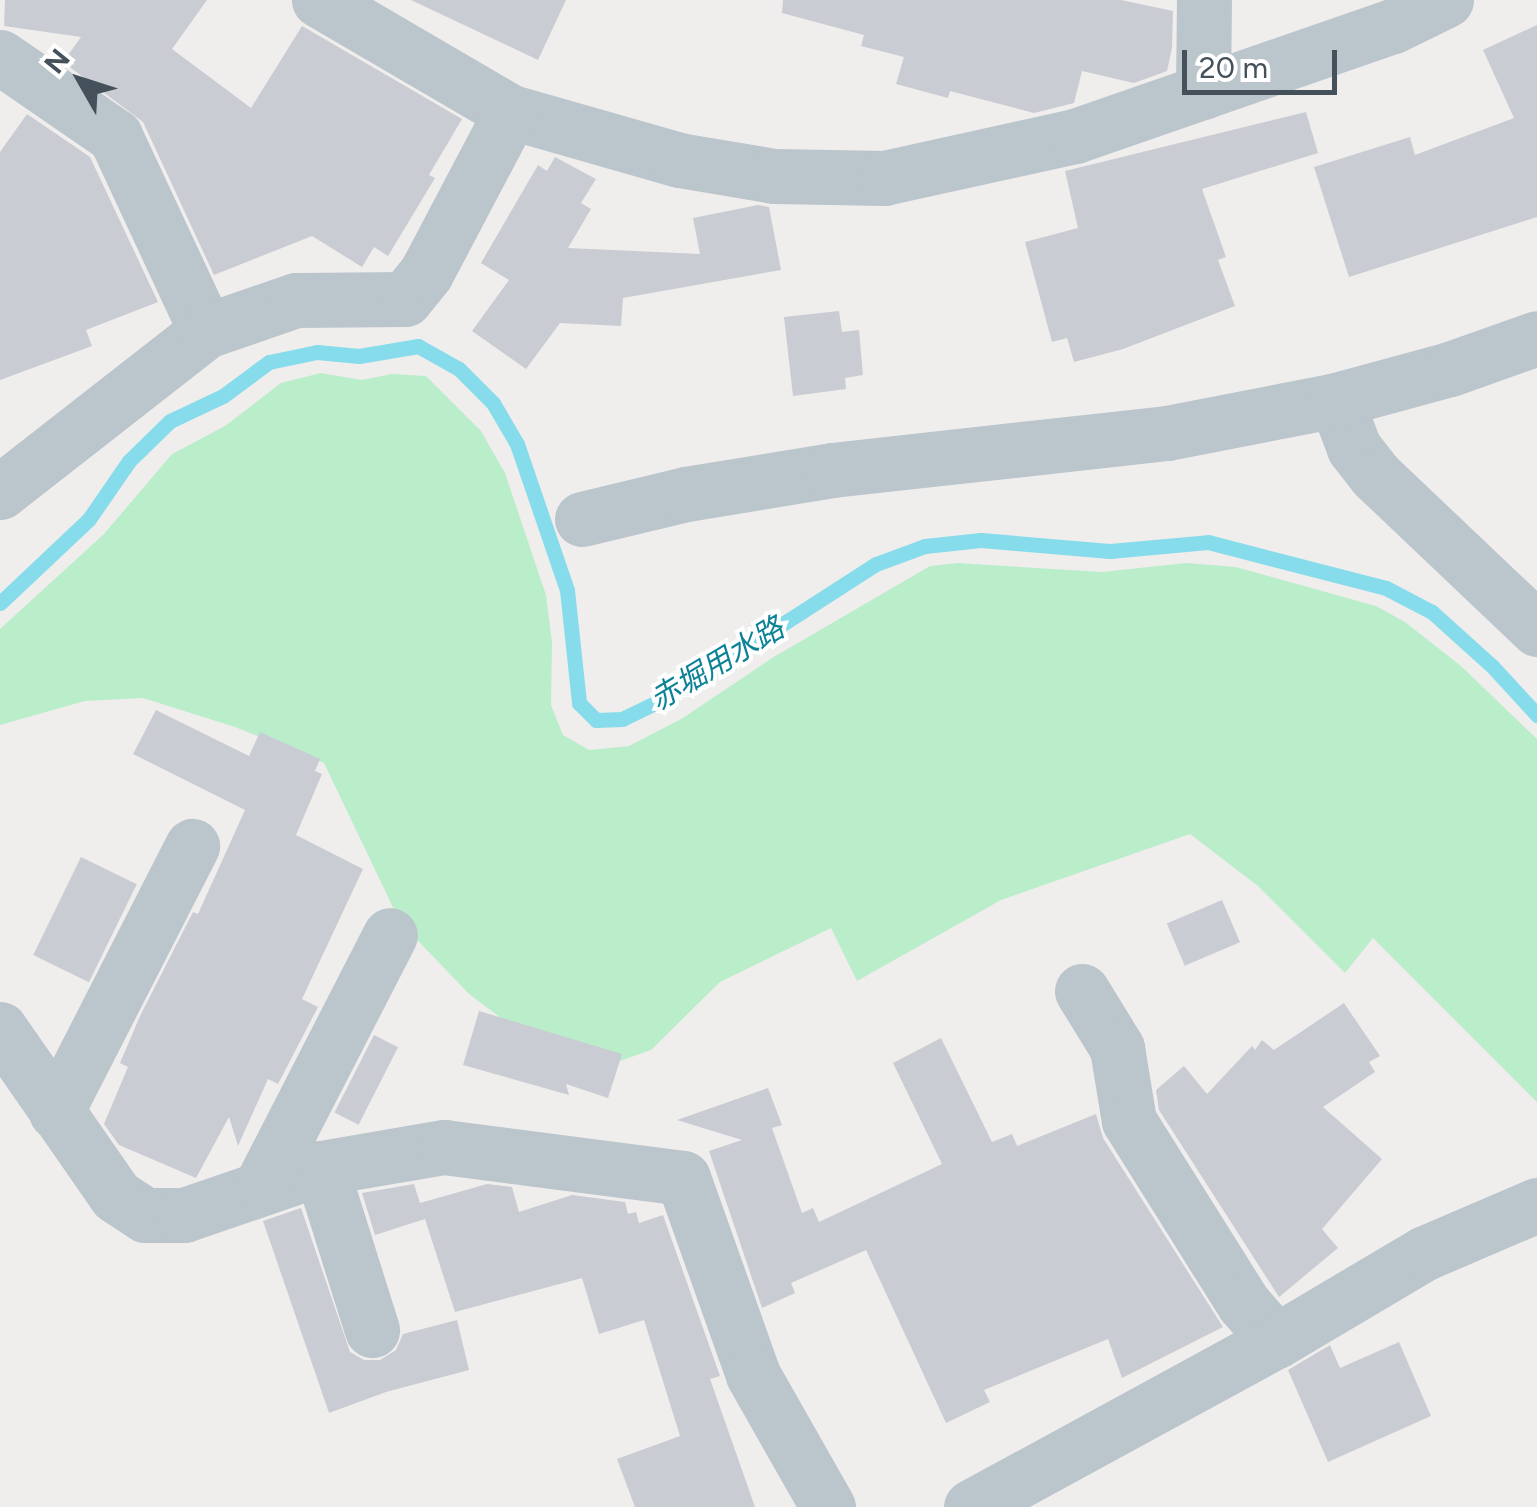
<!DOCTYPE html>
<meta charset="utf-8">
<style>
body{margin:0}
#map{position:relative;width:1537px;height:1507px;overflow:hidden;background:#f0eded;font-family:Figtree,"Noto Sans JP",sans-serif}
div>[style]{position:absolute}
.green>*{inset:0;background:#baeecb}
.stream>*{height:15px;margin:-7.5px;padding:0 7.5px;transform-origin:7.5px;border-radius:7.5px;background:#87dceb}
.building>*{inset:0;background:#c9ccd2;transform-origin:0 0}
.minor>*{height:55px;margin:-27.5px;padding:0 27.5px;transform-origin:27.5px;border-radius:27.5px;background:#bbc5cc}
span{translate:-50% -50%;white-space:nowrap;text-align:center;line-height:1.15;-webkit-text-stroke:8px #fff;paint-order:stroke}
.water-label{font-size:30px;color:#0c8297;font-style:italic}
.north{position:absolute;left:30px;top:30px;width:100px;height:100px;-webkit-text-stroke:8px #fff;paint-order:stroke;rotate:309deg;font-size:28px;font-weight:700;line-height:40px;text-align:center;color:#45515a}
.north::after{content:'';display:block;margin:auto;width:35px;height:45px;background:#45515a;clip-path:polygon(50% 0,100% 100%,50% 72%,0 100%)}
.scale{position:absolute;left:1182px;top:50px;width:155px;height:45px;box-sizing:border-box;border:5px solid #45515a;border-top:0;padding-left:12px;font-size:30px;line-height:35px;white-space:nowrap;color:#45515a;-webkit-text-stroke:8px #fff;paint-order:stroke}
</style>
<div id="map">
<div class="green">
<div style="clip-path:polygon(321px 373px,362px 380px,392px 374px,426px 376px,481px 431px,505px 473px,546px 595px,552px 642px,551px 705px,563px 735px,589px 750px,629px 746px,683px 718px,772px 658px,930px 566px,958px 563px,1102px 572px,1186px 563px,1236px 567px,1376px 606px,1405px 622px,1461px 666px,1537px 739px,1537px 1102px,1373px 938px,1345px 973px,1258px 886px,1190px 834px,1001px 900px,857px 981px,831px 928px,720px 982px,651px 1050px,606px 1066px,537px 1045px,469px 994px,400px 922px,324px 763px,235px 727px,143px 698px,85px 701px,0 725px,0 629px,104px 534px,172px 454px,225px 426px,281px 383px)"></div>
</div>
<div class="stream">
<div style="left:0;top:603px;width:122px;rotate:-43.3deg"></div>
<div style="left:89px;top:519px;width:70px;rotate:-55.4deg"></div>
<div style="left:129px;top:461px;width:57px;rotate:-44.3deg"></div>
<div style="left:170px;top:421px;width:59px;rotate:-25.3deg"></div>
<div style="left:223px;top:396px;width:57px;rotate:-36.5deg"></div>
<div style="left:269px;top:362px;width:49px;rotate:-11.8deg"></div>
<div style="left:317px;top:352px;width:42px;rotate:5.4deg"></div>
<div style="left:359px;top:356px;width:60px;rotate:-9.6deg"></div>
<div style="left:418px;top:346px;width:47px;rotate:29.3deg"></div>
<div style="left:459px;top:369px;width:48px;rotate:45deg"></div>
<div style="left:493px;top:403px;width:48px;rotate:59.7deg"></div>
<div style="left:517px;top:444px;width:154px;rotate:71.1deg"></div>
<div style="left:567px;top:590px;width:114px;rotate:83.9deg"></div>
<div style="left:579px;top:703px;width:24px;rotate:45deg"></div>
<div style="left:596px;top:720px;width:26px;rotate:-2deg"></div>
<div style="left:622px;top:719px;width:58px;rotate:-25.7deg"></div>
<div style="left:674px;top:694px;width:240px;rotate:-32.8deg"></div>
<div style="left:876px;top:564px;width:52px;rotate:-20.2deg"></div>
<div style="left:925px;top:546px;width:56px;rotate:-6.1deg"></div>
<div style="left:981px;top:540px;width:129px;rotate:4.9deg"></div>
<div style="left:1110px;top:551px;width:98px;rotate:-5.2deg"></div>
<div style="left:1208px;top:542px;width:184px;rotate:14.5deg"></div>
<div style="left:1386px;top:588px;width:52px;rotate:27.6deg"></div>
<div style="left:1432px;top:612px;width:81px;rotate:42deg"></div>
<div style="left:1492px;top:666px;width:67px;rotate:47.4deg"></div>
</div>
<div class="building">
<div style="clip-path:polygon(5px 0,207px 0,172px 49px,251px 108px,302px 26px,462px 119px,429px 175px,435px 178px,388px 256px,374px 247px,362px 267px,312px 236px,214px 275px,143px 122px,63px 62px,81px 37px,4px 26px)"></div>
<div style="clip-path:polygon(411px 0,566px 0,538px 60px)"></div>
<div style="clip-path:polygon(783px 0,1121px 0,1173px 11px,1172px 48px,1167px 71px,1134px 83px,1082px 71px,1074px 103px,1034px 113px,950px 91px,948px 98px,896px 84px,904px 57px,861px 46px,864px 35px,782px 13px)"></div>
<div style="clip-path:polygon(1537px 25px,1537px 217px,1349px 277px,1314px 167px,1410px 137px,1415px 155px,1514px 118px,1483px 50px)"></div>
<div style="clip-path:polygon(1306px 112px,1318px 153px,1202px 189px,1226px 257px,1218px 260px,1235px 306px,1123px 349px,1074px 362px,1067px 338px,1052px 342px,1025px 242px,1078px 228px,1065px 171px)"></div>
<div style="clip-path:polygon(27px 114px,90px 157px,158px 302px,86px 330px,92px 346px,0 380px,0 152px)"></div>
<div style="clip-path:polygon(555px 157px,596px 179px,581px 203px,591px 209px,568px 248px,700px 254px,693px 218px,758px 205px,769px 207px,781px 270px,623px 298px,621px 326px,560px 323px,526px 369px,472px 331px,509px 280px,481px 263px,538px 165px,547px 171px)"></div>
<div style="clip-path:polygon(839px 311px,842px 332px,859px 330px,863px 375px,845px 378px,846px 389px,793px 396px,784px 317px)"></div>
<div style="clip-path:polygon(156px 710px,249px 756px,260px 732px,320px 759px,315px 771px,322px 774px,296px 835px,363px 869px,302px 999px,318px 1007px,278px 1084px,268px 1079px,238px 1146px,229px 1117px,196px 1178px,119px 1145px,104px 1124px,128px 1067px,120px 1063px,140px 1016px,193px 912px,198px 914px,245px 810px,133px 754px)"></div>
<div style="left:81px;top:857px;width:62px;height:109px;rotate:26deg"></div>
<div style="left:1222px;top:900px;width:46px;height:60px;rotate:67deg"></div>
<div style="clip-path:polygon(1344px 1003px,1380px 1056px,1369px 1062px,1375px 1072px,1323px 1107px,1382px 1159px,1322px 1229px,1338px 1248px,1279px 1297px,1159px 1110px,1156px 1090px,1184px 1066px,1207px 1094px,1252px 1046px,1255px 1050px,1262px 1040px,1274px 1050px)"></div>
<div style="clip-path:polygon(479px 1011px,622px 1054px,608px 1098px,566px 1084px,569px 1095px,463px 1065px)"></div>
<div style="left:374px;top:1035px;width:27px;height:87px;rotate:27deg"></div>
<div style="clip-path:polygon(941px 1038px,992px 1142px,1012px 1134px,1017px 1146px,1096px 1114px,1103px 1138px,1223px 1327px,1122px 1378px,1108px 1339px,984px 1390px,990px 1402px,946px 1423px,866px 1250px,791px 1283px,795px 1293px,762px 1308px,709px 1151px,742px 1140px,677px 1120px,768px 1088px,782px 1125px,772px 1128px,802px 1213px,813px 1208px,819px 1222px,942px 1164px,893px 1063px)"></div>
<div style="clip-path:polygon(414px 1184px,420px 1203px,487px 1184px,512px 1187px,519px 1212px,572px 1195px,625px 1202px,628px 1214px,636px 1212px,639px 1223px,663px 1215px,720px 1376px,710px 1379px,755px 1507px,635px 1507px,617px 1459px,680px 1436px,644px 1320px,599px 1334px,582px 1278px,455px 1312px,425px 1219px,375px 1235px,362px 1193px)"></div>
<div style="clip-path:polygon(301px 1208px,350px 1352px,364px 1360px,380px 1360px,396px 1350px,403px 1334px,457px 1320px,469px 1370px,386px 1392px,329px 1413px,263px 1221px)"></div>
<div style="clip-path:polygon(1399px 1342px,1431px 1416px,1328px 1462px,1288px 1370px,1330px 1345px,1340px 1368px)"></div>
</div>
<div class="minor">
<div style="left:319px;top:0;width:222px;rotate:30.3deg"></div>
<div style="left:511px;top:112px;width:175px;rotate:15.9deg"></div>
<div style="left:679px;top:160px;width:97px;rotate:9.5deg"></div>
<div style="left:775px;top:176px;width:109px;rotate:1.1deg"></div>
<div style="left:884px;top:178px;width:196px;rotate:-12.4deg"></div>
<div style="left:1075px;top:136px;width:336px;rotate:-19.1deg"></div>
<div style="left:1393px;top:26px;width:59px;rotate:-26.1deg"></div>
<div style="left:0;top:57px;width:140px;rotate:34.5deg"></div>
<div style="left:115px;top:136px;width:215px;rotate:65deg"></div>
<div style="left:1203px;top:92px;width:92px;rotate:-89.4deg"></div>
<div style="left:1336px;top:400px;width:51px;rotate:69.4deg"></div>
<div style="left:1354px;top:448px;width:34px;rotate:52deg"></div>
<div style="left:1375px;top:475px;width:224px;rotate:43.5deg"></div>
<div style="left:0;top:492px;width:261px;rotate:-38deg"></div>
<div style="left:206px;top:331px;width:95px;rotate:-19deg"></div>
<div style="left:296px;top:300px;width:109px;rotate:-0.5deg"></div>
<div style="left:405px;top:299px;width:33px;rotate:-51deg"></div>
<div style="left:426px;top:273px;width:182px;rotate:-62.2deg"></div>
<div style="left:582px;top:519px;width:107px;rotate:-13.5deg"></div>
<div style="left:686px;top:494px;width:148px;rotate:-9.3deg"></div>
<div style="left:832px;top:470px;width:337px;rotate:-6.3deg"></div>
<div style="left:1167px;top:433px;width:172px;rotate:-11deg"></div>
<div style="left:1336px;top:400px;width:118px;rotate:-15.2deg"></div>
<div style="left:1450px;top:369px;width:92px;rotate:-19.6deg"></div>
<div style="left:1082px;top:991px;width:67px;rotate:58.4deg"></div>
<div style="left:1117px;top:1048px;width:74px;rotate:80.7deg"></div>
<div style="left:1129px;top:1121px;width:216px;rotate:57.9deg"></div>
<div style="left:1244px;top:1304px;width:49px;rotate:49.1deg"></div>
<div style="left:0;top:1029px;width:203px;rotate:55.2deg"></div>
<div style="left:116px;top:1196px;width:35px;rotate:33deg"></div>
<div style="left:145px;top:1215px;width:39px"></div>
<div style="left:184px;top:1215px;width:145px;rotate:-18.9deg"></div>
<div style="left:321px;top:1168px;width:125px;rotate:-9.7deg"></div>
<div style="left:444px;top:1147px;width:241px;rotate:7.4deg"></div>
<div style="left:683px;top:1178px;width:209px;rotate:70.4deg"></div>
<div style="left:753px;top:1375px;width:152px;rotate:60.4deg"></div>
<div style="left:56px;top:1112px;width:299px;rotate:-62.9deg"></div>
<div style="left:321px;top:1168px;width:170px;rotate:72.5deg"></div>
<div style="left:261px;top:1186px;width:282px;rotate:-62.8deg"></div>
<div style="left:971px;top:1507px;width:347px;rotate:-28.6deg"></div>
<div style="left:1276px;top:1341px;width:173px;rotate:-30.6deg"></div>
<div style="left:1425px;top:1253px;width:122px;rotate:-23.2deg"></div>
</div>
<div class="water-label">
<span style="left:717px;top:664px;rotate:-31deg">赤堀用水路</span>
</div>
<div class="north">N</div>
<div class="scale">20 m</div>
</div>
